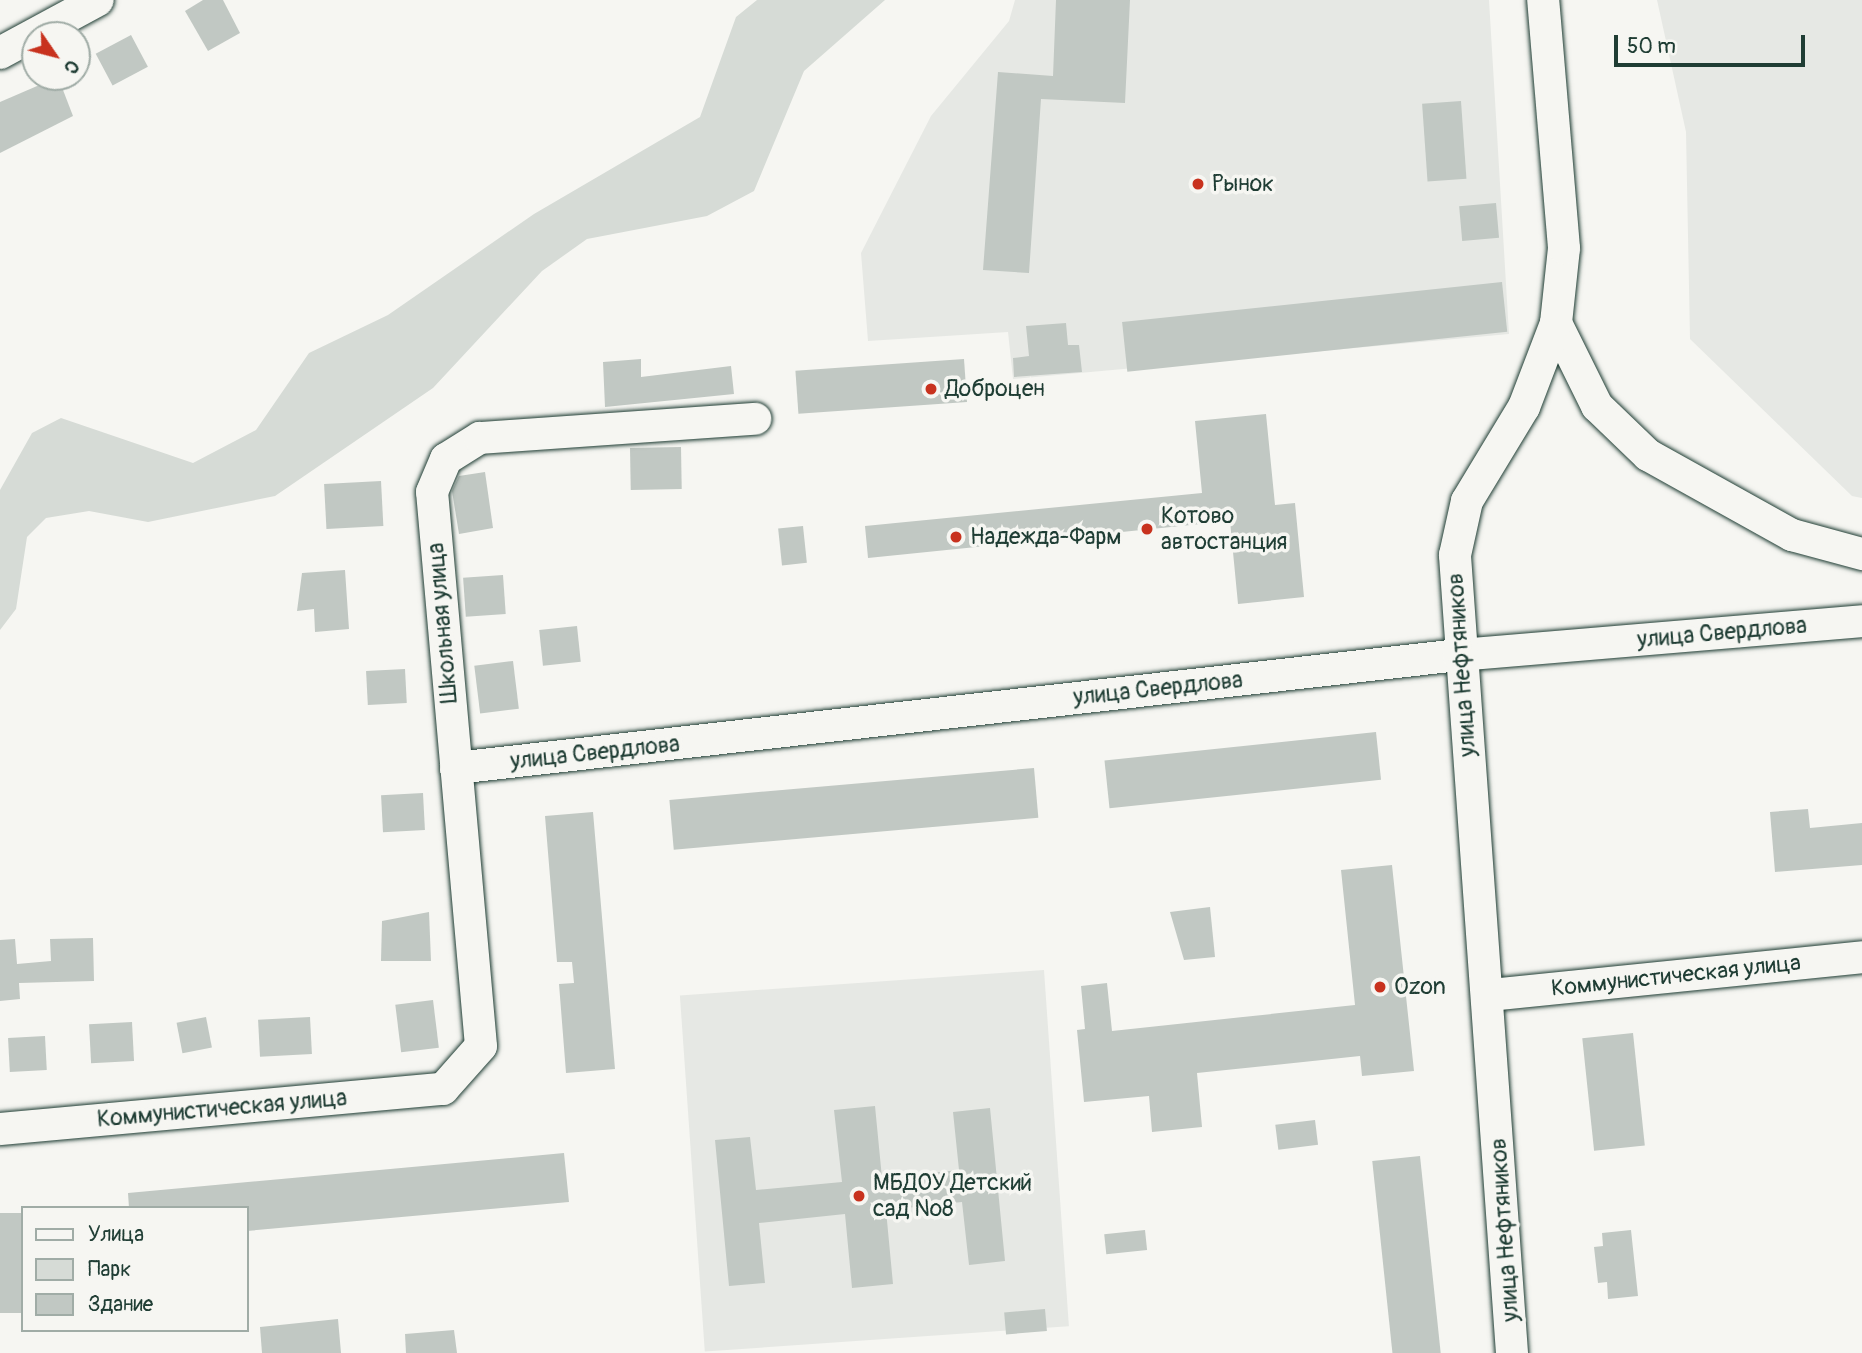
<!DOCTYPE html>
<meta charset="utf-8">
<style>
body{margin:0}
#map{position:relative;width:1862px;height:1353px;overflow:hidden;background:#f6f6f2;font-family:Pangolin,sans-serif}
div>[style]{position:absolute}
.built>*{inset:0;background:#e6e8e4;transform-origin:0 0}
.green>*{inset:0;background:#d6dbd6}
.building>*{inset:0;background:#c1c8c3;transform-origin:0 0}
.roads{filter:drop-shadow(0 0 2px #1f3d34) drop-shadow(0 0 2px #1f3d34)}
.minor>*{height:32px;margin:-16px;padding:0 16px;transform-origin:16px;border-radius:16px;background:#f6f6f2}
.dots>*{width:19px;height:19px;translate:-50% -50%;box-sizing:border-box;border:4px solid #f6f6f2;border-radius:50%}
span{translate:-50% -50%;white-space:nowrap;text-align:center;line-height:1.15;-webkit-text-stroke:7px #f6f6f2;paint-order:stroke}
.poi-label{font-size:23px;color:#1f3d34}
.left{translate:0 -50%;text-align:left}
.street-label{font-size:23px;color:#1f3d34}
.legend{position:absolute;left:21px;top:1206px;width:228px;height:126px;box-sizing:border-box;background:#f6f6f2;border:2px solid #a0aca6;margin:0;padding:9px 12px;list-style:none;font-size:21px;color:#1f3d34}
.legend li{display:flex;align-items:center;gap:14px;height:35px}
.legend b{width:35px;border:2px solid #a0aca6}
.north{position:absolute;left:21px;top:21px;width:70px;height:70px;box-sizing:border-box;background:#f6f6f2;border:2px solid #a0aca6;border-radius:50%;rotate:125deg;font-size:19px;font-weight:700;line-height:28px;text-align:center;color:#1f3d34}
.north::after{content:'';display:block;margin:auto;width:24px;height:32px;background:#c8321e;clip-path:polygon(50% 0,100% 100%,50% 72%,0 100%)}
.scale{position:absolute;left:1614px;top:35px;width:191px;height:32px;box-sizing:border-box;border:4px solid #1f3d34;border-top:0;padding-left:9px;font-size:21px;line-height:24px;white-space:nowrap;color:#1f3d34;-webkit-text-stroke:5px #f6f6f2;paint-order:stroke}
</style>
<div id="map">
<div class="built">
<div style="clip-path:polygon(1015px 0,1489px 0,1509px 334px,1013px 379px,1008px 332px,868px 341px,861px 253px,931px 116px,1009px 21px)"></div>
<div style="clip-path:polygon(1657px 0,1862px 0,1862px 498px,1852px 496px,1690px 339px,1686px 132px)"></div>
<div style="left:1044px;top:970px;width:357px;height:365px;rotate:86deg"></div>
</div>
<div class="green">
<div style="clip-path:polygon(757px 0,885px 0,804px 71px,754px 191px,707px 216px,587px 239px,542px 271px,433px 388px,275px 496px,148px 522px,89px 511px,46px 518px,27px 537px,16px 609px,0 630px,0 490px,32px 433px,61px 418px,193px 463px,256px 430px,309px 353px,388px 315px,534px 214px,700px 117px,736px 17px)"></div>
</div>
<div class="building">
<div style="clip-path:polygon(203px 0,223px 0,240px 33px,208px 51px,185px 11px)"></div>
<div style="clip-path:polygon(1056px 0,1130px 0,1125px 103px,1041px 99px,1029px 273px,983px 270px,998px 72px,1053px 76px)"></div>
<div style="left:131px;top:35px;width:36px;height:40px;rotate:62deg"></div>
<div style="clip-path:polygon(58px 77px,73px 116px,0 153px,0 102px)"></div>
<div style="left:1461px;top:101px;width:78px;height:39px;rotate:86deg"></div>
<div style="left:1496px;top:203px;width:35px;height:37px;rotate:85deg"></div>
<div style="left:1502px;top:282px;width:50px;height:382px;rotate:84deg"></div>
<div style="clip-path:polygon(1066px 323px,1068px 345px,1079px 345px,1082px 372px,1014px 377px,1013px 358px,1029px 356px,1026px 326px)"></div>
<div style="clip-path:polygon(641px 359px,641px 377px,731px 366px,734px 394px,605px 407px,603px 362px)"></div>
<div style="left:964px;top:359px;width:43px;height:169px;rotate:86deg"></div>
<div style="clip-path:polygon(1266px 414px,1275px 505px,1295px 503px,1304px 597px,1238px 604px,1230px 521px,868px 558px,865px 526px,1202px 493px,1195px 421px)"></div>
<div style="left:681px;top:447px;width:42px;height:51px;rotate:89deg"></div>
<div style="clip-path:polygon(485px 472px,493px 528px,459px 534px,452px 491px,459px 476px)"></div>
<div style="left:381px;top:481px;width:45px;height:57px;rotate:87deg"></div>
<div style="left:803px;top:526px;width:37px;height:25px;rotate:84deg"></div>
<div style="clip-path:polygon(345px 570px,349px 629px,315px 632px,314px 609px,297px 611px,302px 573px)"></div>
<div style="left:503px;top:575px;width:39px;height:40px;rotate:86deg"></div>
<div style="left:577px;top:626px;width:36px;height:38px;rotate:84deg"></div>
<div style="left:513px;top:661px;width:48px;height:39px;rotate:83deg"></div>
<div style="left:405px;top:669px;width:34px;height:39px;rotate:87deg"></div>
<div style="left:1376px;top:732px;width:48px;height:273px;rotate:84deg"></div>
<div style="left:1034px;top:768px;width:50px;height:366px;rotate:85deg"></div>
<div style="left:423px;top:793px;width:37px;height:42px;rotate:87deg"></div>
<div style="clip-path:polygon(1808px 809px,1810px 828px,1862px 823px,1862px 865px,1775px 872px,1770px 812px)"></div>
<div style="clip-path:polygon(593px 812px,615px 1069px,566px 1073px,559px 984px,574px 983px,572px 962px,557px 962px,545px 816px)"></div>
<div style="clip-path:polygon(1392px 865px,1414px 1071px,1362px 1076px,1360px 1056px,1197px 1073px,1202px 1127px,1152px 1132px,1149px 1096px,1084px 1102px,1077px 1030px,1085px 1029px,1081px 986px,1107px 983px,1112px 1031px,1355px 1005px,1341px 870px)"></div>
<div style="clip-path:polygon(1210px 907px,1215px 957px,1184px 960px,1170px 912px)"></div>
<div style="clip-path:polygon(429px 912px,431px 961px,381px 961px,382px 921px)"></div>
<div style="clip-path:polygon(93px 938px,94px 981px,19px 983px,20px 999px,0 1001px,0 940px,15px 939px,17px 964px,51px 961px,50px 939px)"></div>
<div style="left:433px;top:1000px;width:48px;height:38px;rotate:83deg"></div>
<div style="left:206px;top:1017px;width:31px;height:30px;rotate:79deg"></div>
<div style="left:310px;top:1017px;width:37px;height:52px;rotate:87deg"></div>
<div style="left:132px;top:1022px;width:39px;height:43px;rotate:87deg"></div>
<div style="left:1633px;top:1033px;width:113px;height:51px;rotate:84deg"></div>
<div style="left:45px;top:1036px;width:34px;height:37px;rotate:87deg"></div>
<div style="clip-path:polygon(875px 1106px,882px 1178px,959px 1170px,953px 1112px,990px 1108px,1005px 1261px,969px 1265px,962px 1202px,886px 1210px,893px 1284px,852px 1288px,845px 1214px,759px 1223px,765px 1283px,729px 1286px,715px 1140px,750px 1137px,756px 1190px,842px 1182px,834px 1110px)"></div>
<div style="left:1315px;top:1120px;width:25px;height:40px;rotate:83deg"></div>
<div style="clip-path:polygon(564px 1153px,569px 1202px,247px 1231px,247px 1208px,129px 1208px,128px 1193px)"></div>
<div style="left:1420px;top:1156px;width:198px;height:48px;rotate:84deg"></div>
<div style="left:23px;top:1213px;width:100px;height:23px;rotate:90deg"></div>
<div style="left:1145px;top:1230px;width:20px;height:41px;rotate:84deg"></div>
<div style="clip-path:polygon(1631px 1230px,1638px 1296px,1608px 1299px,1607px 1282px,1598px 1283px,1594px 1247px,1603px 1246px,1602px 1233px)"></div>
<div style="left:1045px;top:1309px;width:22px;height:41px;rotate:85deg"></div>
<div style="clip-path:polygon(338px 1319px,341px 1353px,262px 1353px,260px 1327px)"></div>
<div style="clip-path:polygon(454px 1330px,457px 1353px,406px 1353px,405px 1334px)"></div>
</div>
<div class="roads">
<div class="minor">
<div style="left:0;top:53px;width:111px;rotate:-28.4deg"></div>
<div style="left:1556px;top:323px;width:93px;rotate:63.7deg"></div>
<div style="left:1597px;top:406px;width:71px;rotate:43.9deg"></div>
<div style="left:1648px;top:455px;width:165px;rotate:29.1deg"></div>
<div style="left:1792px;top:535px;width:73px;rotate:15.2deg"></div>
<div style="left:456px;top:768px;width:1009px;rotate:-6.43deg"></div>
<div style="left:1459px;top:655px;width:404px;rotate:-4.8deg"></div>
<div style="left:1490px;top:995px;width:374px;rotate:-5.8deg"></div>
<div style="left:0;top:1129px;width:445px;rotate:-5.2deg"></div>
<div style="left:443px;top:1089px;width:57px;rotate:-48.5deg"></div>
<div style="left:481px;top:1046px;width:556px;rotate:-95.05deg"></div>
<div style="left:432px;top:492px;width:36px;rotate:-67deg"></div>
<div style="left:446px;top:459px;width:40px;rotate:-32deg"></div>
<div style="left:480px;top:438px;width:276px;rotate:-4deg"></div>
<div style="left:1512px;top:1353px;width:800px;rotate:-94.09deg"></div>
<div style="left:1455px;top:555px;width:55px;rotate:-77.5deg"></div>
<div style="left:1467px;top:501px;width:110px;rotate:-58.8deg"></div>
<div style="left:1524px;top:407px;width:90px;rotate:-69.1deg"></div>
<div style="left:1556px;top:323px;width:75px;rotate:-83.9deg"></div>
<div style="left:1564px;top:248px;width:249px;rotate:-94.8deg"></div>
</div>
</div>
<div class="dots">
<div style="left:1198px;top:184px;background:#c8321e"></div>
<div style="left:931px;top:389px;background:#c8321e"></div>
<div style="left:1147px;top:529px;background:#c8321e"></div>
<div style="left:956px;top:537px;background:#c8321e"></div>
<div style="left:1380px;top:987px;background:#c8321e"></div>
<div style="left:859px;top:1196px;background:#c8321e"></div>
</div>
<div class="poi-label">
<span class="left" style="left:1212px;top:184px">Рынок</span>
<span class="left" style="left:945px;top:389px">Доброцен</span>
<span class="left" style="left:1161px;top:529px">Котово<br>автостанция</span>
<span class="left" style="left:970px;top:537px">Надежда-Фарм</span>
<span class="left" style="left:1394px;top:987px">Ozon</span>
<span class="left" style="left:873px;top:1196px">МБДОУ Детский<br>сад №8</span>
</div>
<div class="street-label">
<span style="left:443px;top:623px;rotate:-95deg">Школьная улица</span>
<span style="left:1722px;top:633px;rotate:-5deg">улица Свердлова</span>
<span style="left:1462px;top:665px;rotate:-94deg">улица Нефтяников</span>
<span style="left:1158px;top:689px;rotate:-6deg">улица Свердлова</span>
<span style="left:595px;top:753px;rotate:-6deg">улица Свердлова</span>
<span style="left:1676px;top:976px;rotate:-6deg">Коммунистическая улица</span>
<span style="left:222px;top:1109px;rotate:-5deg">Коммунистическая улица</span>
<span style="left:1505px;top:1230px;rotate:-94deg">улица Нефтяников</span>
</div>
<ul class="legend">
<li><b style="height:9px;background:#f6f6f2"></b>Улица</li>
<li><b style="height:19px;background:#d6dbd6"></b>Парк</li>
<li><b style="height:19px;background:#c1c8c3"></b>Здание</li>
</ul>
<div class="north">С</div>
<div class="scale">50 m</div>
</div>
